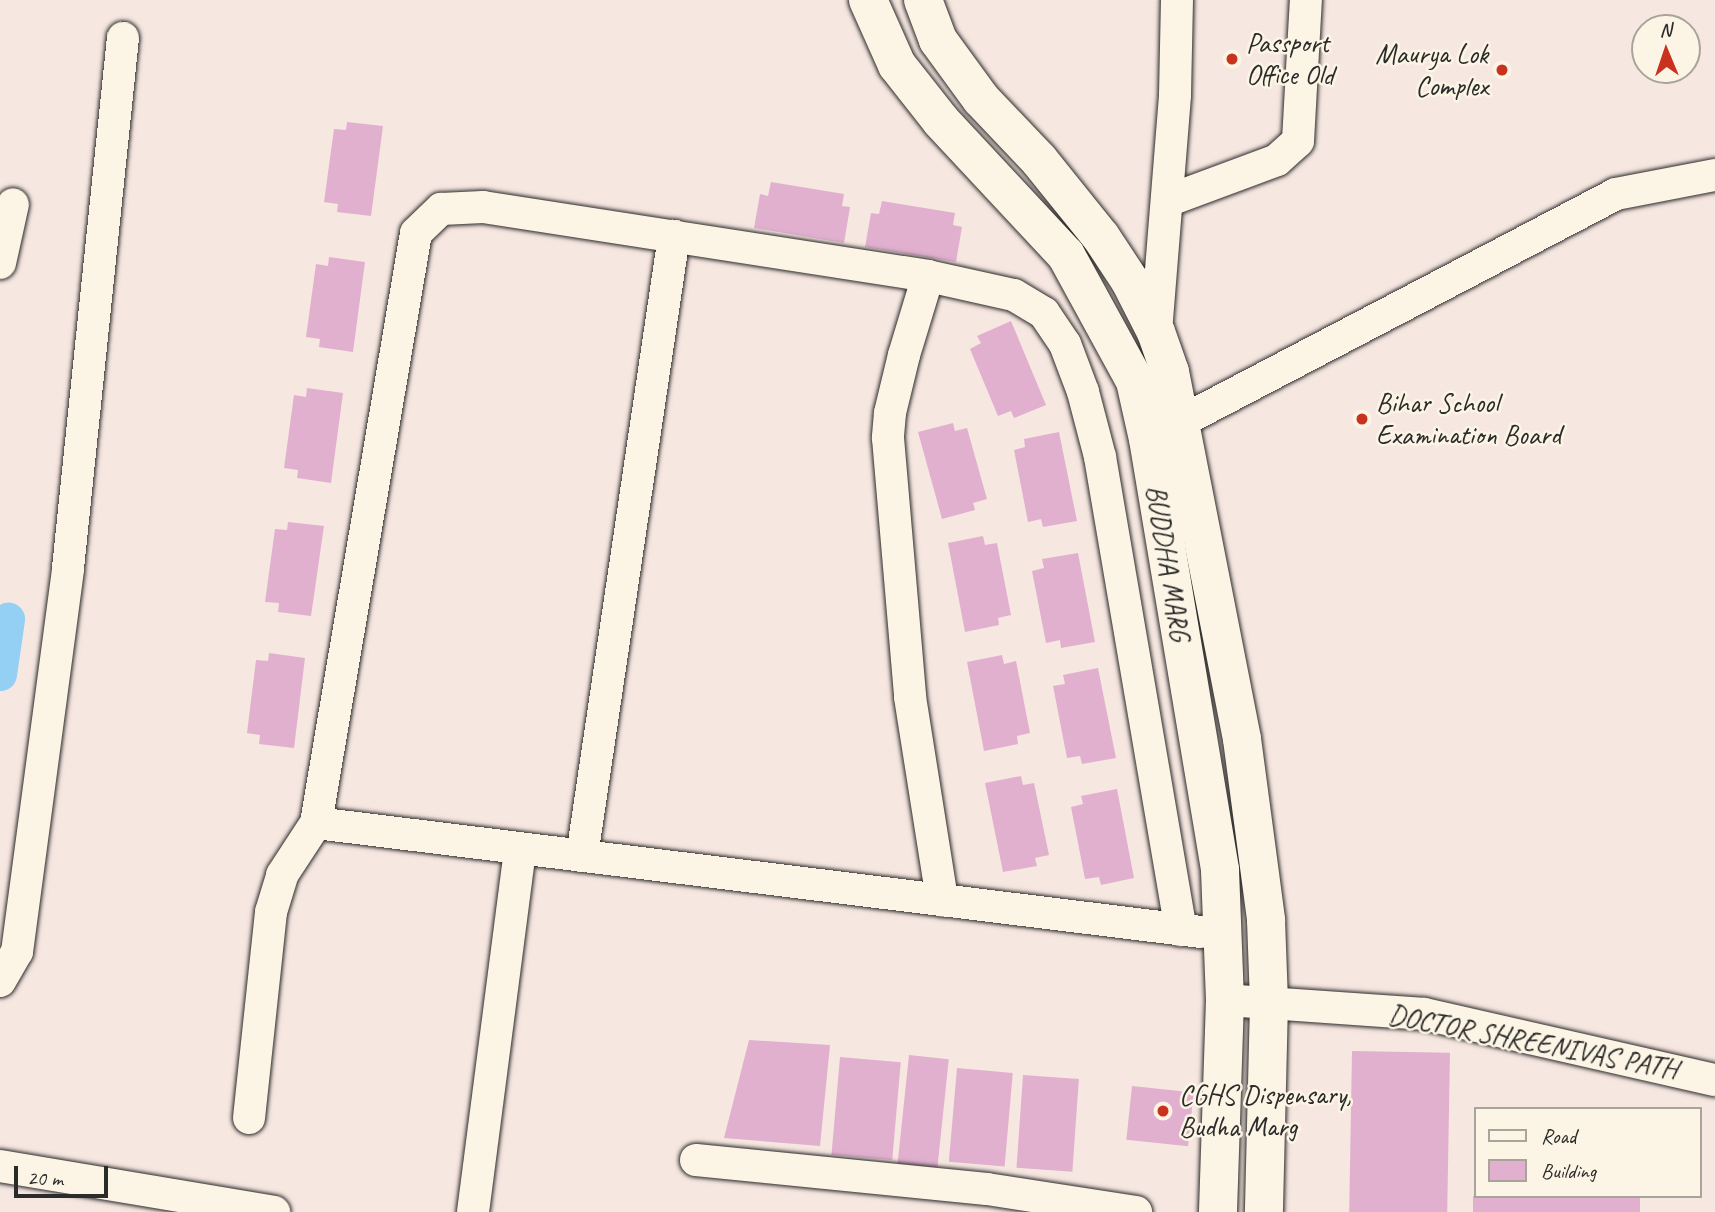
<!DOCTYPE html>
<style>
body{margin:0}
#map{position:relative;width:1715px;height:1212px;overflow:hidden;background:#f7e7e1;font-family:Caveat,sans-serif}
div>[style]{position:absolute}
.canal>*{height:33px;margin:-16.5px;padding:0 16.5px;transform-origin:16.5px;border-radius:16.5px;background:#94cff4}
.building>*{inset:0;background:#e1b0cf;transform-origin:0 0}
.roads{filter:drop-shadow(0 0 2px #2b2b2b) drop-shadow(0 0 2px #2b2b2b)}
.minor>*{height:32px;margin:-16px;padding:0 16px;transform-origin:16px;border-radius:16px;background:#fcf5e5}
.major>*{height:38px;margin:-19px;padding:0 19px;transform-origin:19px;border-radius:19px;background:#fcf5e5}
.dots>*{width:19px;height:19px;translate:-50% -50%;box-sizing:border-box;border:4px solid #fcf5e5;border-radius:50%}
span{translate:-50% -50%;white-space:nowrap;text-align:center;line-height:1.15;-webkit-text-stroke:5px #fcf5e5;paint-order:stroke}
.poi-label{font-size:28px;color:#2b2b2b}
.left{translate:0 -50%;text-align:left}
.right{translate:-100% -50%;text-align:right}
.street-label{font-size:28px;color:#2b2b2b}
.legend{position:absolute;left:1474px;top:1107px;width:228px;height:91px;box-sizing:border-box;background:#fcf5e5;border:2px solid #a8a49b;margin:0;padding:9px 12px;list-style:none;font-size:21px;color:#2b2b2b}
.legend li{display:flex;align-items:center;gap:14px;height:35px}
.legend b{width:35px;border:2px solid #a8a49b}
.north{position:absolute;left:1631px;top:14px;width:70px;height:70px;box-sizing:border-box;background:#fcf5e5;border:2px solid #a8a49b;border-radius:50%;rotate:358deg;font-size:19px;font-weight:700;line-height:28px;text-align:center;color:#2b2b2b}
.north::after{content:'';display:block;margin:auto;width:24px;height:32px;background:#c8321e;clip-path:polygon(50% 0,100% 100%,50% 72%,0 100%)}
.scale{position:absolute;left:14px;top:1166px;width:94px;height:32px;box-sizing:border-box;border:4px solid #2b2b2b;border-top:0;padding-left:9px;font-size:21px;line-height:24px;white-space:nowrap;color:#2b2b2b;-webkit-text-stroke:5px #fcf5e5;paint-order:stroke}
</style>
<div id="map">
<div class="canal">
<div style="left:0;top:674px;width:56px;rotate:-81.7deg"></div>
</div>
<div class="building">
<div style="clip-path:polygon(347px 122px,383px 126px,371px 216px,337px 212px,338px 204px,324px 202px,334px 129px,346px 130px)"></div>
<div style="clip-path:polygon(771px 182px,844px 194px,842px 206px,850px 207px,844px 243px,754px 228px,760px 194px,768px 196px)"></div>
<div style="clip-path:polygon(882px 201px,955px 213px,953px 225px,962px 227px,956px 262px,865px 247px,871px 213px,879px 214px)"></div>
<div style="clip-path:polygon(329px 257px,365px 262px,353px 352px,319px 347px,320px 339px,306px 337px,316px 264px,328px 266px)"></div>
<div style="clip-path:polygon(1011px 321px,1046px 405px,1014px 418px,1011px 411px,998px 416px,970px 349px,981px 343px,977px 336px)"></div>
<div style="clip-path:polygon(307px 388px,343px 393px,331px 483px,297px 478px,298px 470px,284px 468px,294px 395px,306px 397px)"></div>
<div style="clip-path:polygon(953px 423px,955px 431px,967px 428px,987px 499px,973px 503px,975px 510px,942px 519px,918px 432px)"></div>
<div style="clip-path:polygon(1059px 432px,1077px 521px,1043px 527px,1041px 519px,1028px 522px,1014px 450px,1025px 447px,1024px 439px)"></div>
<div style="clip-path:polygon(288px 522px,324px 526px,311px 616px,278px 612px,279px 603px,265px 602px,275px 529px,287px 530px)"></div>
<div style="clip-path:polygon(983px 536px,985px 545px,997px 543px,1011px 615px,998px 618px,999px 625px,965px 632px,948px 543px)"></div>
<div style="clip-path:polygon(1078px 553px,1095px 642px,1061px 648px,1060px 640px,1046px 643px,1032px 571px,1044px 568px,1042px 559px)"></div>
<div style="clip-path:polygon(269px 653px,305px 658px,294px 748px,259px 744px,260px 735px,247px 733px,256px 660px,268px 661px)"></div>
<div style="clip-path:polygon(1002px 655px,1004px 664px,1016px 661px,1030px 733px,1017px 736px,1018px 744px,984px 751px,967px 662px)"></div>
<div style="clip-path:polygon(1098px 668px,1116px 758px,1082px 764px,1080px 756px,1067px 758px,1053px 686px,1065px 684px,1063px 675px)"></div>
<div style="clip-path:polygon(1021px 776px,1023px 785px,1034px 783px,1049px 855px,1035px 858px,1037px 866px,1003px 872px,985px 783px)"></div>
<div style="clip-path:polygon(1117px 789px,1134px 878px,1101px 885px,1099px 877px,1085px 879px,1071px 807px,1083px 804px,1081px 796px)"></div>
<div style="clip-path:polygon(749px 1040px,830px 1045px,820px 1146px,724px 1138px)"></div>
<div style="left:1352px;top:1051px;width:98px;height:161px;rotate:1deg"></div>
<div style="left:909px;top:1055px;width:40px;height:109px;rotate:6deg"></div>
<div style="left:840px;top:1057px;width:61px;height:98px;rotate:5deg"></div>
<div style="left:957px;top:1068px;width:56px;height:94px;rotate:5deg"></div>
<div style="left:1023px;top:1075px;width:56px;height:93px;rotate:4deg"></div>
<div style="left:1132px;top:1086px;width:62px;height:54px;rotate:6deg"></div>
<div style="left:1473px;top:1196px;width:167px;height:16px"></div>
</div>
<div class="roads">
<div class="minor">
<div style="left:1167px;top:201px;width:117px;rotate:-20.4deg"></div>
<div style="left:1277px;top:160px;width:28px;rotate:-42deg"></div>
<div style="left:1298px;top:141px;width:141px;rotate:-86.8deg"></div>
<div style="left:0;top:263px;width:60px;rotate:-77.6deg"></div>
<div style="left:928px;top:276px;width:83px;rotate:106.9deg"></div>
<div style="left:904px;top:355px;width:60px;rotate:103.6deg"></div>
<div style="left:890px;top:413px;width:25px;rotate:95deg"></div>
<div style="left:888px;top:438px;width:260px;rotate:85.1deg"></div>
<div style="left:910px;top:697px;width:206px;rotate:81deg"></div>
<div style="left:1156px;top:332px;width:238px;rotate:-85.4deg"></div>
<div style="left:1175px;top:95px;width:95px;rotate:-88.8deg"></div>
<div style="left:1161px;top:432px;width:513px;rotate:-27.61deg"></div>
<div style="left:1616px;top:194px;width:101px;rotate:-10.9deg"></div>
<div style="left:316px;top:823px;width:892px;rotate:7.02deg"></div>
<div style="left:582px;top:856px;width:627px;rotate:-81.56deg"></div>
<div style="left:0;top:981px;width:34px;rotate:-60deg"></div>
<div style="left:17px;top:952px;width:387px;rotate:-82.4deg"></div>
<div style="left:68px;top:568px;width:533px;rotate:-84.08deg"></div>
<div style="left:1225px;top:1000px;width:199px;rotate:4deg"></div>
<div style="left:1424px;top:1014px;width:298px;rotate:12.8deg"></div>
<div style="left:249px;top:1118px;width:207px;rotate:-83.9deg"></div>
<div style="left:271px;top:912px;width:39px;rotate:-73deg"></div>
<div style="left:282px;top:875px;width:62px;rotate:-56.8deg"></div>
<div style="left:316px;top:823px;width:598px;rotate:-80.38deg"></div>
<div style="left:416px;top:233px;width:35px;rotate:-44deg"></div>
<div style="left:441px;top:209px;width:42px;rotate:-2.7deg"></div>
<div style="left:483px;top:207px;width:450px;rotate:8.8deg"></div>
<div style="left:928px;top:276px;width:88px;rotate:12.5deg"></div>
<div style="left:1014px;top:295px;width:35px;rotate:31deg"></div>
<div style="left:1044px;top:313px;width:37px;rotate:56deg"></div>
<div style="left:1065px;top:344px;width:51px;rotate:69.4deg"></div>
<div style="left:1083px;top:392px;width:67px;rotate:75.3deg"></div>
<div style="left:1100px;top:457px;width:480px;rotate:80.3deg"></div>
<div style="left:696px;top:1160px;width:292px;rotate:5.7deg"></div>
<div style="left:987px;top:1189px;width:151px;rotate:8.8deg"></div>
<div style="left:0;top:1166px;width:278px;rotate:9.5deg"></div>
<div style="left:473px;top:1212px;width:366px;rotate:-82.6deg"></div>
</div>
<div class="major">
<div style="left:868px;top:0;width:71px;rotate:66deg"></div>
<div style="left:897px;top:65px;width:71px;rotate:51.8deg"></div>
<div style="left:941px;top:121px;width:183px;rotate:47deg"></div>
<div style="left:1066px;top:255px;width:144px;rotate:61.3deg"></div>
<div style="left:1135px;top:381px;width:59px;rotate:77.4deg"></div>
<div style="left:1148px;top:439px;width:437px;rotate:80.5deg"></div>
<div style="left:1220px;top:870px;width:130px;rotate:87.8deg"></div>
<div style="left:1225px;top:1000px;width:212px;rotate:91.9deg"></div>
<div style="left:923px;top:0;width:43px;rotate:69.4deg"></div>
<div style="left:938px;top:40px;width:73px;rotate:53.9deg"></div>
<div style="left:981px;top:99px;width:84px;rotate:46.4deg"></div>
<div style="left:1039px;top:160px;width:99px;rotate:51.2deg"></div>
<div style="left:1101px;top:237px;width:53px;rotate:56.6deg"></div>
<div style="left:1130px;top:281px;width:57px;rotate:63deg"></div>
<div style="left:1156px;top:332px;width:42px;rotate:70.7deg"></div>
<div style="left:1170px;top:372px;width:374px;rotate:78.9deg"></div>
<div style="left:1242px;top:739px;width:183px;rotate:82.4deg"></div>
<div style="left:1266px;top:920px;width:83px;rotate:87.9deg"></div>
<div style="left:1269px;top:1003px;width:209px;rotate:91.4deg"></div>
</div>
</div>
<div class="dots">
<div style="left:1232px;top:59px;background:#c8321e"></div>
<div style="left:1502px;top:70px;background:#c8321e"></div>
<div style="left:1362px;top:419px;background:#c8321e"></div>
<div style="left:1163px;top:1111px;background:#c8321e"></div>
</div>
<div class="poi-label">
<span class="left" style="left:1246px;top:59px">Passport<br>Office Old</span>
<span class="right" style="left:1488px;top:70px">Maurya Lok<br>Complex</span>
<span class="left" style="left:1376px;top:419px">Bihar School<br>Examination Board</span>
<span class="left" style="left:1179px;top:1111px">CGHS Dispensary,<br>Budha Marg</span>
</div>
<div class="street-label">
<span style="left:1168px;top:563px;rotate:81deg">BUDDHA MARG</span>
<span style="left:1533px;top:1042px;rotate:11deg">DOCTOR SHREENIVAS PATH</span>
</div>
<ul class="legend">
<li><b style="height:9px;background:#fcf5e5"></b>Road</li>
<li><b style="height:19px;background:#e1b0cf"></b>Building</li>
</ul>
<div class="north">N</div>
<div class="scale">20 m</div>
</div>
